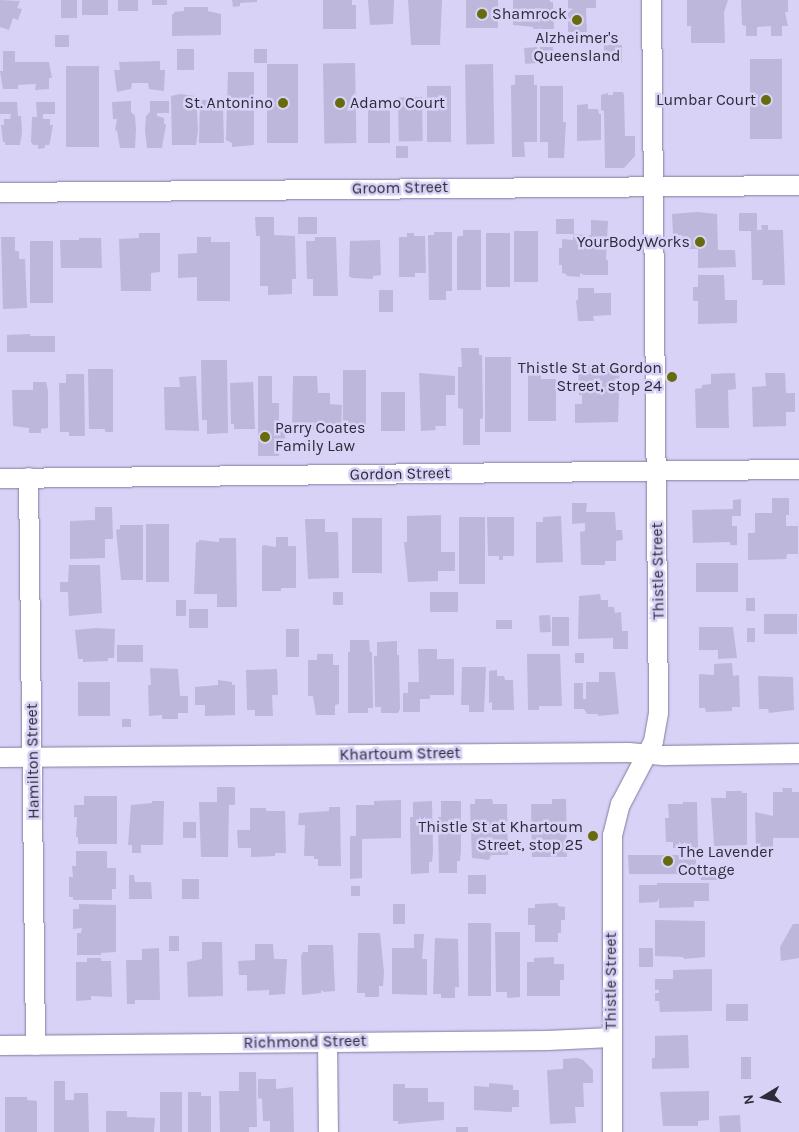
<!DOCTYPE html>
<style>
body{margin:0}
#map{position:relative;width:799px;height:1132px;overflow:hidden;background:#d8d2f7;font-family:Karla,sans-serif}
div>[style]{position:absolute}
.building>*{inset:0;background:#bdb7db;transform-origin:0 0}
.roads{filter:drop-shadow(0 0 1px #837d9f) drop-shadow(0 0 1px #837d9f)}
.minor>*{height:19px;margin:-9.5px;padding:0 9.5px;transform-origin:9.5px;border-radius:9.5px;background:#fff}
.dots>*{width:14px;height:14px;translate:-50% -50%;box-sizing:border-box;border:2px solid #d8d2f7;border-radius:50%}
span{translate:-50% -50%;white-space:nowrap;text-align:center;line-height:1.15;-webkit-text-stroke:5px #d8d2f7;paint-order:stroke}
.poi-label{font-size:16px;color:#2e2b39}
.left{translate:0 -50%;text-align:left}
.right{translate:-100% -50%;text-align:right}
.street-label{font-size:16px;color:#2e2b39}
.north{position:absolute;left:739px;top:1072px;width:50px;height:50px;-webkit-text-stroke:4px #d8d2f7;paint-order:stroke;rotate:261deg;font-size:14px;font-weight:700;line-height:20px;text-align:center;color:#2e2b39}
.north::after{content:'';display:block;margin:auto;width:18px;height:22px;background:#2e2b39;clip-path:polygon(50% 0,100% 100%,50% 72%,0 100%)}
</style>
<div id="map">
<div class="building">
<div style="clip-path:polygon(0 0,20px 1px,17px 8px,22px 9px,18px 20px,13px 18px,9px 30px,0 27px)"></div>
<div style="left:61px;top:0;width:16px;height:18px"></div>
<div style="left:82px;top:0;width:26px;height:15px"></div>
<div style="left:118px;top:0;width:20px;height:11px"></div>
<div style="left:152px;top:0;width:15px;height:5px"></div>
<div style="clip-path:polygon(232px 0,257px 0,257px 2px,240px 3px,240px 6px,233px 7px)"></div>
<div style="clip-path:polygon(323px 0,352px 0,352px 5px,356px 5px,356px 29px,323px 29px)"></div>
<div style="clip-path:polygon(368px 0,394px 0,393px 24px,370px 25px)"></div>
<div style="clip-path:polygon(408px 0,442px 0,440px 45px,411px 45px)"></div>
<div style="left:466px;top:0;width:32px;height:28px"></div>
<div style="clip-path:polygon(513px 0,550px 0,550px 2px,553px 2px,554px 29px,533px 29px,533px 27px,513px 25px)"></div>
<div style="clip-path:polygon(568px 0,596px 0,596px 8px,586px 8px,587px 32px,568px 32px)"></div>
<div style="clip-path:polygon(687px 0,728px 0,724px 12px,725px 43px,691px 43px,691px 26px,687px 26px)"></div>
<div style="clip-path:polygon(741px 0,788px 0,788px 12px,785px 12px,788px 26px,782px 26px,782px 36px,771px 36px,771px 26px,757px 27px,757px 36px,746px 36px,746px 26px,742px 25px)"></div>
<div style="clip-path:polygon(184px 7px,208px 7px,208px 11px,221px 14px,221px 35px,172px 36px,172px 14px,174px 14px,174px 12px,184px 11px)"></div>
<div style="left:55px;top:35px;width:14px;height:12px"></div>
<div style="left:622px;top:45px;width:18px;height:18px;rotate:90deg"></div>
<div style="left:537px;top:47px;width:16px;height:13px;rotate:86deg"></div>
<div style="left:540px;top:47px;width:13px;height:16px"></div>
<div style="left:177px;top:49px;width:17px;height:21px"></div>
<div style="left:254px;top:49px;width:13px;height:14px"></div>
<div style="clip-path:polygon(3px 51px,15px 51px,15px 62px,49px 62px,52px 78px,49px 78px,49px 89px,35px 90px,36px 84px,18px 85px,18px 89px,3px 89px,0 71px,3px 71px)"></div>
<div style="left:782px;top:59px;width:80px;height:32px;rotate:90deg"></div>
<div style="clip-path:polygon(160px 61px,160px 70px,165px 70px,164px 91px,149px 89px,148px 83px,132px 83px,131px 89px,117px 92px,114px 70px,120px 70px,119px 62px)"></div>
<div style="left:355px;top:63px;width:80px;height:32px;rotate:89deg"></div>
<div style="left:267px;top:64px;width:31px;height:79px"></div>
<div style="left:493px;top:64px;width:80px;height:28px;rotate:89deg"></div>
<div style="left:66px;top:66px;width:33px;height:81px"></div>
<div style="clip-path:polygon(228px 72px,254px 72px,254px 145px,232px 147px,232px 143px,226px 140px)"></div>
<div style="clip-path:polygon(515px 75px,534px 75px,534px 85px,537px 85px,537px 142px,524px 142px,525px 157px,512px 157px,511px 85px,515px 85px)"></div>
<div style="left:427px;top:86px;width:24px;height:56px"></div>
<div style="clip-path:polygon(540px 86px,563px 86px,563px 122px,566px 122px,564px 158px,548px 158px,548px 142px,540px 142px)"></div>
<div style="clip-path:polygon(613px 92px,623px 92px,624px 95px,625px 136px,635px 136px,635px 156px,624px 168px,605px 168px,604px 111px,601px 110px,601px 95px,608px 93px,608px 95px,613px 95px)"></div>
<div style="clip-path:polygon(180px 94px,196px 96px,198px 130px,196px 145px,172px 145px,171px 96px)"></div>
<div style="left:422px;top:97px;width:44px;height:24px;rotate:89deg"></div>
<div style="left:368px;top:98px;width:22px;height:45px"></div>
<div style="clip-path:polygon(200px 100px,212px 100px,212px 109px,223px 108px,224px 143px,199px 143px)"></div>
<div style="clip-path:polygon(131px 101px,131px 112px,135px 116px,136px 129px,135px 148px,120px 148px,117px 130px,115px 131px,117px 119px,113px 119px,112px 102px)"></div>
<div style="clip-path:polygon(150px 101px,169px 101px,169px 113px,157px 113px,157px 116px,164px 118px,164px 124px,166px 124px,162px 148px,147px 148px,145px 130px,146px 116px,150px 112px)"></div>
<div style="clip-path:polygon(0 102px,17px 102px,18px 116px,21px 116px,22px 132px,20px 145px,5px 145px,5px 142px,3px 142px,1px 125px,4px 125px,4px 119px,10px 119px,11px 114px,0 114px)"></div>
<div style="clip-path:polygon(36px 102px,55px 102px,55px 114px,43px 114px,43px 119px,50px 119px,50px 125px,53px 125px,50px 142px,49px 145px,45px 145px,45px 148px,38px 149px,38px 145px,33px 145px,31px 142px,32px 117px,37px 117px)"></div>
<div style="clip-path:polygon(588px 104px,588px 109px,598px 109px,599px 114px,601px 114px,601px 140px,577px 141px,577px 105px)"></div>
<div style="left:396px;top:146px;width:12px;height:12px"></div>
<div style="clip-path:polygon(697px 212px,717px 214px,718px 250px,735px 250px,736px 267px,698px 268px,698px 249px,682px 249px,682px 235px,673px 235px,672px 214px)"></div>
<div style="clip-path:polygon(739px 213px,757px 213px,757px 230px,762px 230px,761px 225px,768px 225px,768px 230px,783px 230px,785px 285px,762px 285px,763px 280px,752px 280px,751px 231px,739px 231px)"></div>
<div style="clip-path:polygon(255px 217px,274px 217px,274px 235px,295px 236px,296px 279px,292px 279px,292px 294px,268px 295px,268px 286px,260px 286px,260px 236px,256px 236px)"></div>
<div style="left:298px;top:217px;width:19px;height:17px"></div>
<div style="left:556px;top:219px;width:18px;height:15px"></div>
<div style="clip-path:polygon(591px 220px,608px 221px,606px 260px,608px 260px,608px 275px,584px 275px,580px 273px,580px 277px,567px 276px,566px 274px,562px 273px,562px 265px,559px 265px,559px 248px,562px 248px,562px 239px,573px 240px,573px 234px,591px 235px)"></div>
<div style="clip-path:polygon(463px 230px,481px 230px,481px 290px,457px 290px,457px 239px,458px 236px,463px 236px)"></div>
<div style="left:538px;top:231px;width:51px;height:24px;rotate:90deg"></div>
<div style="clip-path:polygon(434px 232px,452px 232px,452px 291px,446px 291px,446px 300px,429px 300px,428px 235px,434px 235px)"></div>
<div style="clip-path:polygon(139px 233px,160px 233px,160px 272px,151px 273px,151px 291px,121px 291px,119px 239px,139px 238px)"></div>
<div style="clip-path:polygon(407px 233px,414px 233px,414px 236px,425px 236px,426px 273px,415px 273px,415px 277px,399px 277px,399px 237px,407px 237px)"></div>
<div style="left:510px;top:233px;width:54px;height:24px;rotate:90deg"></div>
<div style="clip-path:polygon(1px 237px,15px 237px,15px 251px,19px 251px,19px 259px,25px 259px,27px 308px,3px 309px)"></div>
<div style="clip-path:polygon(197px 237px,211px 237px,211px 242px,230px 242px,230px 301px,197px 301px,197px 277px,178px 278px,178px 254px,197px 253px)"></div>
<div style="clip-path:polygon(315px 237px,336px 237px,338px 296px,313px 296px,313px 279px,307px 279px,306px 241px,315px 241px)"></div>
<div style="clip-path:polygon(79px 238px,101px 238px,102px 268px,61px 268px,60px 240px,79px 240px)"></div>
<div style="clip-path:polygon(380px 240px,381px 275px,373px 276px,373px 279px,352px 278px,349px 276px,350px 241px)"></div>
<div style="left:30px;top:241px;width:23px;height:62px"></div>
<div style="clip-path:polygon(698px 275px,724px 275px,725px 300px,737px 300px,737px 323px,698px 324px,698px 301px,693px 301px,693px 287px,698px 287px)"></div>
<div style="clip-path:polygon(578px 288px,594px 288px,594px 293px,611px 293px,611px 315px,593px 316px,594px 321px,578px 321px,576px 300px,578px 300px)"></div>
<div style="left:379px;top:290px;width:14px;height:22px"></div>
<div style="clip-path:polygon(30px 334px,30px 336px,55px 336px,55px 352px,7px 352px,7px 335px)"></div>
<div style="clip-path:polygon(461px 348px,479px 348px,479px 355px,482px 355px,483px 418px,480px 419px,480px 445px,463px 445px,463px 409px,458px 408px,458px 367px,462px 367px)"></div>
<div style="left:511px;top:357px;width:75px;height:26px;rotate:90deg"></div>
<div style="clip-path:polygon(201px 360px,227px 360px,228px 433px,207px 434px,207px 420px,202px 420px)"></div>
<div style="clip-path:polygon(620px 365px,618px 422px,575px 423px,575px 404px,582px 404px,582px 395px,579px 395px,578px 366px)"></div>
<div style="clip-path:polygon(88px 369px,113px 369px,113px 432px,105px 432px,105px 429px,89px 429px)"></div>
<div style="left:343px;top:370px;width:23px;height:61px"></div>
<div style="clip-path:polygon(419px 373px,455px 376px,455px 395px,446px 395px,446px 426px,435px 426px,436px 430px,421px 431px)"></div>
<div style="clip-path:polygon(735px 373px,736px 389px,728px 390px,729px 428px,696px 428px,695px 389px,702px 388px,702px 385px,711px 384px,711px 374px)"></div>
<div style="clip-path:polygon(765px 373px,785px 373px,786px 393px,795px 393px,795px 412px,786px 412px,786px 426px,753px 427px,752px 387px,766px 386px)"></div>
<div style="clip-path:polygon(66px 374px,84px 374px,85px 436px,69px 436px,69px 432px,60px 432px,59px 383px,66px 383px)"></div>
<div style="clip-path:polygon(528px 374px,541px 374px,541px 379px,556px 379px,556px 421px,528px 421px)"></div>
<div style="clip-path:polygon(196px 376px,199px 431px,165px 430px,164px 387px,180px 387px,179px 377px)"></div>
<div style="clip-path:polygon(258px 376px,272px 376px,272px 403px,279px 403px,279px 426px,285px 427px,285px 441px,279px 441px,279px 456px,258px 456px)"></div>
<div style="clip-path:polygon(293px 376px,317px 376px,318px 393px,330px 393px,330px 404px,342px 405px,341px 430px,292px 429px)"></div>
<div style="clip-path:polygon(33px 382px,46px 382px,48px 391px,48px 428px,41px 429px,41px 433px,29px 433px,29px 428px,13px 426px,12px 390px,33px 390px)"></div>
<div style="clip-path:polygon(253px 382px,255px 429px,234px 429px,234px 424px,231px 424px,230px 383px)"></div>
<div style="left:381px;top:392px;width:24px;height:39px"></div>
<div style="clip-path:polygon(772px 498px,789px 498px,789px 515px,786px 515px,786px 526px,798px 526px,798px 554px,787px 554px,786px 559px,748px 560px,748px 533px,755px 533px,755px 513px,772px 513px)"></div>
<div style="clip-path:polygon(741px 499px,741px 516px,732px 516px,732px 526px,737px 526px,737px 545px,730px 545px,730px 542px,693px 543px,692px 510px,733px 509px,733px 500px)"></div>
<div style="clip-path:polygon(572px 503px,587px 503px,586px 512px,615px 512px,616px 530px,622px 530px,623px 540px,616px 541px,616px 561px,605px 561px,605px 565px,581px 565px,580px 532px,585px 531px,585px 523px,572px 524px)"></div>
<div style="clip-path:polygon(95px 507px,112px 507px,113px 539px,105px 539px,105px 558px,70px 559px,70px 521px,95px 520px)"></div>
<div style="clip-path:polygon(441px 515px,441px 552px,455px 552px,455px 571px,438px 571px,438px 581px,408px 582px,404px 542px,407px 542px,407px 516px)"></div>
<div style="clip-path:polygon(561px 516px,563px 562px,536px 563px,536px 522px,543px 522px,543px 517px)"></div>
<div style="left:485px;top:517px;width:67px;height:26px;rotate:90deg"></div>
<div style="clip-path:polygon(487px 517px,514px 517px,514px 556px,503px 556px,503px 560px,499px 560px,499px 556px,488px 556px)"></div>
<div style="left:382px;top:518px;width:55px;height:30px;rotate:90deg"></div>
<div style="clip-path:polygon(305px 519px,325px 519px,325px 532px,338px 532px,339px 578px,308px 579px)"></div>
<div style="left:146px;top:524px;width:23px;height:58px"></div>
<div style="clip-path:polygon(120px 525px,143px 525px,143px 580px,121px 580px,116px 530px,120px 529px)"></div>
<div style="clip-path:polygon(276px 537px,288px 537px,288px 546px,296px 546px,296px 588px,281px 588px,281px 591px,262px 591px,262px 547px,263px 545px,276px 547px)"></div>
<div style="clip-path:polygon(219px 538px,236px 538px,237px 607px,217px 607px,217px 594px,194px 594px,196px 542px,199px 542px,199px 540px,219px 542px)"></div>
<div style="left:696px;top:563px;width:42px;height:29px"></div>
<div style="clip-path:polygon(69px 565px,100px 565px,102px 613px,69px 616px,68px 592px,60px 592px,60px 582px,68px 582px)"></div>
<div style="left:333px;top:592px;width:10px;height:13px"></div>
<div style="left:430px;top:592px;width:28px;height:20px"></div>
<div style="clip-path:polygon(600px 594px,601px 600px,608px 600px,608px 607px,614px 607px,615px 613px,621px 612px,622px 631px,628px 631px,628px 649px,613px 649px,613px 638px,578px 639px,579px 596px)"></div>
<div style="left:746px;top:598px;width:9px;height:13px"></div>
<div style="left:176px;top:600px;width:10px;height:16px"></div>
<div style="left:189px;top:609px;width:19px;height:19px"></div>
<div style="left:764px;top:614px;width:33px;height:20px"></div>
<div style="left:550px;top:615px;width:17px;height:11px;rotate:87deg"></div>
<div style="left:552px;top:617px;width:17px;height:29px"></div>
<div style="left:496px;top:620px;width:16px;height:9px"></div>
<div style="clip-path:polygon(699px 627px,733px 627px,737px 658px,718px 659px,718px 650px,699px 650px)"></div>
<div style="clip-path:polygon(96px 628px,115px 629px,114px 658px,108px 658px,108px 661px,83px 662px,83px 659px,78px 659px,75px 630px)"></div>
<div style="left:747px;top:628px;width:8px;height:14px"></div>
<div style="left:286px;top:629px;width:13px;height:28px"></div>
<div style="clip-path:polygon(350px 640px,369px 640px,370px 652px,372px 652px,373px 708px,368px 708px,368px 713px,348px 713px,348px 652px,350px 652px)"></div>
<div style="clip-path:polygon(397px 641px,397px 655px,399px 655px,400px 709px,398px 713px,381px 713px,381px 707px,375px 707px,374px 656px,377px 656px,377px 642px)"></div>
<div style="left:143px;top:645px;width:17px;height:26px;rotate:90deg"></div>
<div style="clip-path:polygon(418px 649px,437px 649px,437px 659px,454px 659px,454px 695px,430px 695px,430px 699px,420px 699px,420px 712px,403px 712px,403px 693px,408px 693px,408px 682px,419px 682px)"></div>
<div style="left:575px;top:653px;width:9px;height:10px"></div>
<div style="clip-path:polygon(317px 654px,333px 654px,333px 665px,339px 665px,339px 704px,335px 705px,335px 715px,316px 715px,313px 696px,308px 696px,308px 660px,317px 660px)"></div>
<div style="clip-path:polygon(527px 654px,560px 654px,562px 706px,539px 706px,539px 710px,528px 710px)"></div>
<div style="clip-path:polygon(732px 663px,733px 676px,739px 675px,740px 707px,732px 707px,732px 711px,706px 712px,705px 708px,699px 708px,699px 674px,714px 675px,714px 664px)"></div>
<div style="clip-path:polygon(462px 667px,486px 667px,484px 712px,469px 712px,469px 705px,461px 705px)"></div>
<div style="clip-path:polygon(150px 668px,178px 669px,180px 696px,188px 696px,188px 713px,178px 713px,178px 719px,162px 719px,162px 715px,149px 716px,148px 685px,151px 685px)"></div>
<div style="clip-path:polygon(277px 669px,278px 695px,272px 695px,273px 716px,255px 716px,255px 710px,247px 710px,246px 670px)"></div>
<div style="clip-path:polygon(497px 670px,497px 676px,504px 676px,505px 680px,513px 680px,514px 710px,492px 710px,492px 702px,489px 703px,489px 671px)"></div>
<div style="clip-path:polygon(599px 672px,615px 672px,619px 714px,598px 716px,598px 714px,587px 714px,584px 709px,574px 709px,574px 683px,583px 683px,583px 699px,586px 699px,586px 682px,599px 682px)"></div>
<div style="clip-path:polygon(758px 676px,793px 677px,794px 710px,769px 713px,768px 709px,759px 709px)"></div>
<div style="clip-path:polygon(218px 680px,232px 682px,232px 685px,235px 685px,235px 715px,205px 716px,205px 705px,195px 705px,195px 687px,218px 685px)"></div>
<div style="left:78px;top:682px;width:32px;height:34px"></div>
<div style="left:122px;top:719px;width:9px;height:8px"></div>
<div style="clip-path:polygon(217px 787px,235px 787px,235px 805px,229px 805px,228px 857px,201px 857px,199px 802px,217px 802px)"></div>
<div style="clip-path:polygon(782px 788px,792px 788px,792px 792px,799px 792px,799px 838px,773px 838px,773px 848px,756px 848px,755px 812px,773px 816px,773px 792px,783px 792px)"></div>
<div style="clip-path:polygon(726px 791px,742px 791px,742px 793px,747px 793px,747px 845px,714px 846px,711px 798px,726px 798px)"></div>
<div style="clip-path:polygon(84px 796px,117px 796px,117px 844px,78px 844px,78px 837px,76px 837px,77px 817px,74px 817px,74px 805px,84px 805px)"></div>
<div style="clip-path:polygon(475px 799px,492px 799px,493px 804px,507px 804px,508px 855px,491px 855px,489px 860px,472px 858px,470px 804px,475px 804px)"></div>
<div style="clip-path:polygon(552px 799px,566px 799px,567px 857px,532px 857px,531px 804px,552px 804px)"></div>
<div style="clip-path:polygon(401px 800px,401px 838px,362px 839px,362px 878px,350px 879px,350px 836px,356px 836px,356px 805px,374px 805px,374px 801px)"></div>
<div style="clip-path:polygon(152px 801px,164px 801px,163px 845px,141px 845px,141px 853px,132px 853px,132px 845px,128px 845px,131px 805px,152px 803px)"></div>
<div style="clip-path:polygon(432px 801px,433px 852px,432px 862px,429px 862px,429px 873px,411px 874px,410px 817px,413px 817px,413px 802px)"></div>
<div style="clip-path:polygon(441px 801px,461px 801px,461px 851px,460px 861px,457px 861px,457px 873px,439px 873px,438px 817px,441px 817px)"></div>
<div style="clip-path:polygon(683px 802px,697px 802px,698px 848px,673px 848px,673px 842px,666px 842px,665px 818px,669px 818px,668px 804px,683px 804px)"></div>
<div style="clip-path:polygon(329px 807px,340px 807px,341px 866px,318px 866px,318px 859px,314px 859px,314px 856px,304px 856px,305px 825px,298px 825px,299px 813px,329px 811px)"></div>
<div style="clip-path:polygon(250px 808px,266px 808px,266px 811px,285px 811px,286px 853px,275px 853px,275px 856px,251px 857px,251px 848px,238px 848px,237px 830px,250px 830px)"></div>
<div style="left:183px;top:822px;width:13px;height:16px"></div>
<div style="clip-path:polygon(76px 851px,107px 851px,107px 868px,116px 868px,116px 889px,112px 889px,112px 900px,73px 900px,73px 897px,69px 897px,69px 877px,73px 877px,72px 866px,76px 866px)"></div>
<div style="clip-path:polygon(628px 855px,696px 855px,696px 868px,690px 868px,690px 874px,629px 874px)"></div>
<div style="left:701px;top:867px;width:23px;height:13px"></div>
<div style="clip-path:polygon(129px 875px,134px 875px,135px 882px,151px 882px,152px 899px,129px 899px)"></div>
<div style="left:468px;top:875px;width:18px;height:19px"></div>
<div style="left:182px;top:879px;width:17px;height:20px"></div>
<div style="clip-path:polygon(657px 883px,709px 883px,709px 901px,694px 901px,694px 907px,659px 908px,659px 898px,657px 902px,639px 903px,639px 885px,657px 885px)"></div>
<div style="left:360px;top:886px;width:10px;height:9px;rotate:90deg"></div>
<div style="clip-path:polygon(558px 903px,558px 906px,565px 907px,565px 920px,561px 920px,561px 933px,558px 933px,558px 942px,535px 942px,535px 925px,528px 925px,528px 908px,535px 908px,535px 904px)"></div>
<div style="clip-path:polygon(79px 904px,116px 905px,116px 952px,101px 953px,101px 955px,77px 955px,77px 933px,81px 933px,82px 928px,73px 929px,73px 909px,79px 909px)"></div>
<div style="left:393px;top:904px;width:12px;height:20px"></div>
<div style="clip-path:polygon(655px 920px,705px 921px,705px 957px,684px 959px,683px 957px,655px 956px)"></div>
<div style="left:468px;top:923px;width:23px;height:73px"></div>
<div style="clip-path:polygon(793px 924px,799px 924px,799px 958px,781px 961px,780px 947px)"></div>
<div style="clip-path:polygon(495px 932px,520px 932px,520px 997px,507px 998px,507px 992px,496px 992px)"></div>
<div style="clip-path:polygon(358px 933px,380px 933px,384px 972px,383px 986px,379px 986px,379px 997px,365px 997px,365px 993px,357px 993px)"></div>
<div style="clip-path:polygon(414px 934px,424px 934px,422px 959px,427px 959px,427px 995px,392px 994px,392px 948px,414px 948px)"></div>
<div style="left:169px;top:936px;width:10px;height:15px"></div>
<div style="clip-path:polygon(435px 938px,458px 939px,459px 987px,455px 987px,455px 998px,441px 998px,441px 994px,433px 994px)"></div>
<div style="clip-path:polygon(202px 942px,222px 942px,223px 996px,188px 997px,187px 962px,202px 959px)"></div>
<div style="clip-path:polygon(255px 944px,273px 944px,274px 959px,287px 959px,285px 994px,269px 995px,269px 990px,247px 991px,247px 975px,239px 975px,238px 961px,255px 960px)"></div>
<div style="clip-path:polygon(308px 945px,333px 945px,335px 991px,324px 992px,321px 990px,321px 993px,302px 995px,301px 956px,303px 952px,308px 952px)"></div>
<div style="clip-path:polygon(159px 948px,160px 1000px,135px 1000px,135px 1004px,127px 1004px,126px 960px,142px 960px,142px 949px)"></div>
<div style="left:639px;top:948px;width:14px;height:19px"></div>
<div style="clip-path:polygon(554px 957px,554px 964px,564px 964px,564px 980px,560px 980px,560px 996px,527px 996px,527px 962px,534px 962px,534px 958px)"></div>
<div style="clip-path:polygon(87px 958px,101px 958px,101px 961px,111px 961px,112px 997px,91px 996px,91px 1000px,76px 1001px,76px 962px,87px 962px)"></div>
<div style="clip-path:polygon(712px 969px,712px 1011px,660px 1012px,659px 1001px,655px 1001px,655px 993px,659px 993px,659px 990px,655px 990px,655px 979px,673px 979px,673px 970px)"></div>
<div style="left:726px;top:1004px;width:22px;height:17px"></div>
<div style="clip-path:polygon(688px 1035px,689px 1068px,652px 1069px,652px 1058px,655px 1058px,655px 1036px)"></div>
<div style="left:741px;top:1057px;width:10px;height:22px"></div>
<div style="clip-path:polygon(577px 1058px,583px 1060px,593px 1070px,593px 1083px,583px 1083px,584px 1107px,575px 1107px,576px 1123px,550px 1124px,547px 1070px,563px 1069px,563px 1059px)"></div>
<div style="clip-path:polygon(239px 1072px,256px 1072px,257px 1127px,249px 1127px,249px 1132px,220px 1132px,219px 1091px,239px 1091px)"></div>
<div style="clip-path:polygon(258px 1079px,276px 1079px,276px 1089px,293px 1087px,294px 1132px,270px 1132px,270px 1121px,263px 1121px,262px 1099px,258px 1098px)"></div>
<div style="clip-path:polygon(54px 1081px,65px 1081px,65px 1100px,74px 1100px,74px 1093px,88px 1093px,89px 1132px,54px 1132px)"></div>
<div style="clip-path:polygon(489px 1083px,513px 1085px,513px 1090px,519px 1090px,519px 1107px,512px 1107px,512px 1112px,474px 1110px,474px 1086px,489px 1087px)"></div>
<div style="clip-path:polygon(393px 1084px,405px 1084px,405px 1088px,428px 1088px,428px 1102px,444px 1102px,444px 1120px,398px 1124px,398px 1121px,393px 1121px)"></div>
<div style="clip-path:polygon(709px 1091px,709px 1120px,698px 1121px,698px 1126px,663px 1126px,660px 1092px)"></div>
<div style="left:160px;top:1092px;width:22px;height:40px"></div>
<div style="clip-path:polygon(188px 1092px,201px 1092px,201px 1096px,211px 1096px,211px 1132px,188px 1132px)"></div>
<div style="clip-path:polygon(5px 1097px,27px 1097px,27px 1100px,37px 1101px,37px 1132px,5px 1132px)"></div>
<div style="clip-path:polygon(106px 1111px,127px 1111px,127px 1117px,155px 1118px,154px 1132px,106px 1132px)"></div>
<div style="left:740px;top:1115px;width:17px;height:21px;rotate:87deg"></div>
<div style="left:456px;top:1127px;width:12px;height:5px"></div>
</div>
<div class="roads">
<div class="minor">
<div style="left:0;top:192px;width:799px;rotate:-0.5deg"></div>
<div style="left:28px;top:477px;width:568px;rotate:89.29deg"></div>
<div style="left:0;top:478px;width:799px;rotate:-0.65deg"></div>
<div style="left:0;top:757px;width:628px;rotate:-0.46deg"></div>
<div style="left:628px;top:752px;width:37px;rotate:5deg"></div>
<div style="left:665px;top:755px;width:134px;rotate:-0.9deg"></div>
<div style="left:327px;top:1042px;width:90px;rotate:89.4deg"></div>
<div style="left:0;top:1045px;width:547px;rotate:-0.52deg"></div>
<div style="left:547px;top:1040px;width:64px;rotate:-2.7deg"></div>
<div style="left:612px;top:1132px;width:297px;rotate:-90deg"></div>
<div style="left:612px;top:835px;width:32px;rotate:-76deg"></div>
<div style="left:620px;top:804px;width:71px;rotate:-62.4deg"></div>
<div style="left:653px;top:741px;width:29px;rotate:-80deg"></div>
<div style="left:658px;top:712px;width:712px;rotate:-90.56deg"></div>
</div>
</div>
<div class="dots">
<div style="left:482px;top:14px;background:#666b0e"></div>
<div style="left:577px;top:20px;background:#666b0e"></div>
<div style="left:766px;top:100px;background:#666b0e"></div>
<div style="left:283px;top:103px;background:#666b0e"></div>
<div style="left:340px;top:103px;background:#666b0e"></div>
<div style="left:700px;top:242px;background:#666b0e"></div>
<div style="left:672px;top:377px;background:#666b0e"></div>
<div style="left:265px;top:437px;background:#666b0e"></div>
<div style="left:593px;top:836px;background:#666b0e"></div>
<div style="left:668px;top:861px;background:#666b0e"></div>
</div>
<div class="poi-label">
<span class="left" style="left:492px;top:14px">Shamrock</span>
<span style="left:577px;top:47px">Alzheimer's<br>Queensland</span>
<span class="right" style="left:756px;top:100px">Lumbar Court</span>
<span class="right" style="left:273px;top:103px">St. Antonino</span>
<span class="left" style="left:350px;top:103px">Adamo Court</span>
<span class="right" style="left:690px;top:242px">YourBodyWorks</span>
<span class="right" style="left:662px;top:377px">Thistle St at Gordon<br>Street, stop 24</span>
<span class="left" style="left:275px;top:437px">Parry Coates<br>Family Law</span>
<span class="right" style="left:583px;top:836px">Thistle St at Khartoum<br>Street, stop 25</span>
<span class="left" style="left:678px;top:861px">The Lavender<br>Cottage</span>
</div>
<div class="street-label">
<span style="left:400px;top:188px;rotate:-1deg">Groom Street</span>
<span style="left:400px;top:474px;rotate:-1deg">Gordon Street</span>
<span style="left:658px;top:571px;rotate:-91deg">Thistle Street</span>
<span style="left:400px;top:754px;rotate:-1deg">Khartoum Street</span>
<span style="left:33px;top:761px;rotate:-91deg">Hamilton Street</span>
<span style="left:611px;top:981px;rotate:-90deg">Thistle Street</span>
<span style="left:305px;top:1042px;rotate:-1deg">Richmond Street</span>
</div>
<div class="north">N</div>
</div>
